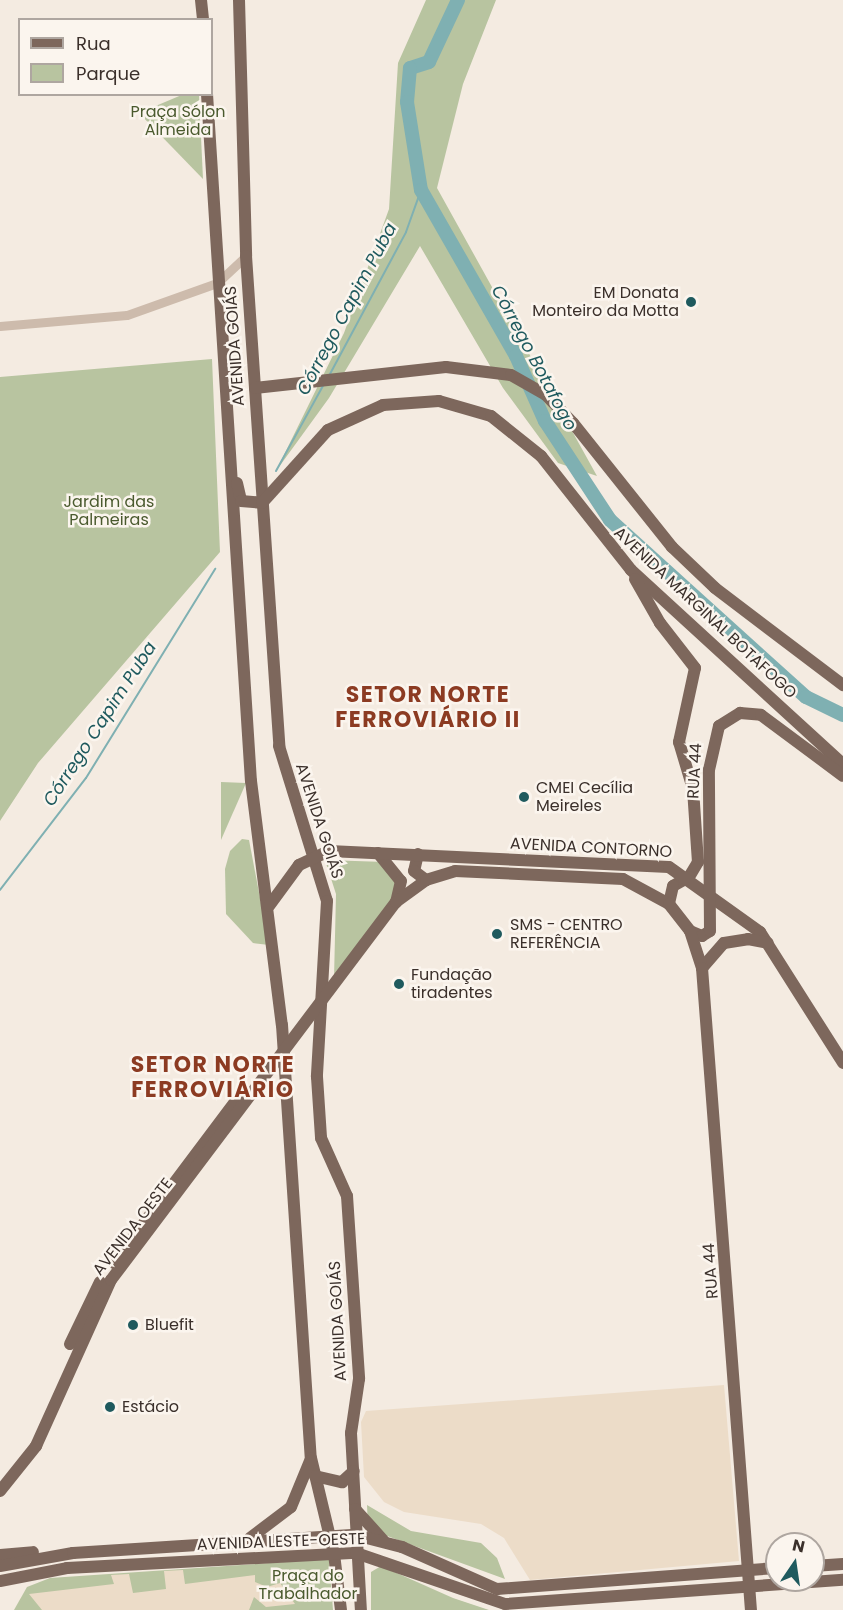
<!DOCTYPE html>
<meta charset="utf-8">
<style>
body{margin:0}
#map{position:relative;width:843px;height:1610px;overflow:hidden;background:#f4ebe1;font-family:Poppins,sans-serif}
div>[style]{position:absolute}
.green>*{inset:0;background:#b8c4a0}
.plaza>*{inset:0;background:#ecdcc8}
.stream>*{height:2px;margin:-1px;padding:0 1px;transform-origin:1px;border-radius:1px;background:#7fb0b2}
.river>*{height:14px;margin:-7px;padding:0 7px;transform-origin:7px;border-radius:7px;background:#7fb0b2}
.minor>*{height:9px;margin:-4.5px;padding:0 4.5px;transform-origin:4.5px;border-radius:4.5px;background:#cdbbac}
.major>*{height:12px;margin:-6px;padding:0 6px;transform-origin:6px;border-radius:6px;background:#7d675c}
.dots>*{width:16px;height:16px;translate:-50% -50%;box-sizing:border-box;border:3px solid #fbf5ee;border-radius:50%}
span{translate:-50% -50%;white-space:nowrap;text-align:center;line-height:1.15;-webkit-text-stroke:5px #fbf5ee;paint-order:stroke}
.park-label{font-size:16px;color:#4a5a2e}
.poi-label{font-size:16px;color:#3b302b}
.right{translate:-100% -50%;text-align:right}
.left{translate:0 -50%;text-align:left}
.street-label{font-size:16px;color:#3b302b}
.water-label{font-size:18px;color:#1f5a5e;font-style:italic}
.district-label{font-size:22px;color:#8c3b22;font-weight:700;letter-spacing:1.5px}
.legend{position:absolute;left:18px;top:18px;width:195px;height:78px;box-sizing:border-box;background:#fbf5ee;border:2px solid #aea6a0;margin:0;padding:8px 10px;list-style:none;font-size:18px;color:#3b302b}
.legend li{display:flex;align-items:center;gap:12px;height:30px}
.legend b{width:30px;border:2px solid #aea6a0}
.north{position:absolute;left:765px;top:1532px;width:60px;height:60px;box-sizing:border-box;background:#fbf5ee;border:2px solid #aea6a0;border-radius:50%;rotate:13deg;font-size:16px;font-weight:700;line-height:24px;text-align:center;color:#3b302b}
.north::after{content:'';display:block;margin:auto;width:21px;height:27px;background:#1f5a5e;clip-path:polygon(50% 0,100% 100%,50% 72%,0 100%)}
</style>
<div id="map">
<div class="green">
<div style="clip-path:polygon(426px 0,496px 0,463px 84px,437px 188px,597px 476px,558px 463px,503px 388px,420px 246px,329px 398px,276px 471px,344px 333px,389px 209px,398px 63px)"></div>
<div style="clip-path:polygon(184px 94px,199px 95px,203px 179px,139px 113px)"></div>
<div style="clip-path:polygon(212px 359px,220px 552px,38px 763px,0 821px,0 377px)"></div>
<div style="clip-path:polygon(221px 782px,246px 783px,221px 840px)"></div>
<div style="clip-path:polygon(242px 839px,249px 840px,269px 945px,253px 943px,226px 914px,225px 869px,230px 851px)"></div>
<div style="clip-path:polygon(325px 860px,385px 862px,399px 889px,334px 978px,336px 894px)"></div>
<div style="clip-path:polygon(367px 1505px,411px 1531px,481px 1543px,497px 1558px,505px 1579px,368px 1529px)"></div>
<div style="clip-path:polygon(329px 1559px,333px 1610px,14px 1610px,27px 1587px,50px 1578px)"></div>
<div style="clip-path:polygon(381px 1566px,453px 1598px,489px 1610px,371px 1610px,371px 1572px)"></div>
</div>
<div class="plaza">
<div style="clip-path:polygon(724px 1385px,739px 1561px,530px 1580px,504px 1538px,481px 1524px,404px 1512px,384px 1502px,364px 1477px,361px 1422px,366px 1411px)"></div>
<div style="clip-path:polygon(183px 1570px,185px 1584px,255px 1575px,255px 1582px,267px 1587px,280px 1583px,295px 1604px,266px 1607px,254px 1597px,249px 1610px,42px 1610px,29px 1594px,114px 1584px,111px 1575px,129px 1574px,133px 1593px,166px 1589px,164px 1571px)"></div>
</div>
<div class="stream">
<div style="left:330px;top:374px;width:161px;rotate:-61.8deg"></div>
<div style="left:406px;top:232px;width:45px;rotate:-70.3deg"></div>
<div style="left:276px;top:471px;width:99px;rotate:-61.1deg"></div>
<div style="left:0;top:890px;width:141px;rotate:-52.5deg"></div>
<div style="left:86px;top:778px;width:246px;rotate:-58.3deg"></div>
</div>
<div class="river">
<div style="left:458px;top:0;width:68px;rotate:115.1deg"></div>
<div style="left:429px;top:62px;width:20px;rotate:162deg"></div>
<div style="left:410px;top:68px;width:34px;rotate:95deg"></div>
<div style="left:407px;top:102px;width:89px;rotate:81deg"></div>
<div style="left:421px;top:190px;width:191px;rotate:60.2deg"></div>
<div style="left:516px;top:356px;width:71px;rotate:66deg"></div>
<div style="left:545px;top:421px;width:118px;rotate:56.7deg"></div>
<div style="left:610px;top:520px;width:264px;rotate:42.1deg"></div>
<div style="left:806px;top:697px;width:41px;rotate:25.9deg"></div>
</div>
<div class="minor">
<div style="left:0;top:326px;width:127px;rotate:-5deg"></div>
<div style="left:127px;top:315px;width:96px;rotate:-19.6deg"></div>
<div style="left:217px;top:283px;width:40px;rotate:-43deg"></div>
</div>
<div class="major">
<div style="left:201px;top:0;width:20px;rotate:84deg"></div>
<div style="left:239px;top:0;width:256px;rotate:88.4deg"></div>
<div style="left:246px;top:256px;width:491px;rotate:86.1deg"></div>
<div style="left:279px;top:746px;width:162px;rotate:72.8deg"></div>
<div style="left:327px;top:901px;width:176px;rotate:93.3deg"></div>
<div style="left:317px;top:1077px;width:61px;rotate:86.2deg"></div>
<div style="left:321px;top:1138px;width:64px;rotate:65.9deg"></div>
<div style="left:347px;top:1196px;width:183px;rotate:86.2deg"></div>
<div style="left:359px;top:1379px;width:55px;rotate:98.4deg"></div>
<div style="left:351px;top:1433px;width:177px;rotate:86.8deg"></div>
<div style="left:207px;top:94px;width:688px;rotate:86.34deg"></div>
<div style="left:251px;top:781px;width:246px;rotate:82.8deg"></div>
<div style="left:282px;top:1025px;width:434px;rotate:86.2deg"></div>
<div style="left:311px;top:1458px;width:99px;rotate:76.5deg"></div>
<div style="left:334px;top:1554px;width:56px;rotate:82.9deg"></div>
<div style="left:255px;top:388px;width:192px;rotate:-6.3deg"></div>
<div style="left:446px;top:367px;width:65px;rotate:7deg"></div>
<div style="left:511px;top:375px;width:40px;rotate:29.7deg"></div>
<div style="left:546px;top:395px;width:39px;rotate:46deg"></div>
<div style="left:573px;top:423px;width:159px;rotate:51.4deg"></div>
<div style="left:672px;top:547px;width:59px;rotate:43.6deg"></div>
<div style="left:715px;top:588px;width:161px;rotate:37.2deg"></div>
<div style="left:237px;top:483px;width:18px;rotate:77deg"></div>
<div style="left:241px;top:501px;width:21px;rotate:5deg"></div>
<div style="left:262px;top:503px;width:98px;rotate:-47.9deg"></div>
<div style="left:328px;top:430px;width:60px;rotate:-24.4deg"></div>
<div style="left:383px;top:405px;width:56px;rotate:-4.1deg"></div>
<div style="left:439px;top:401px;width:54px;rotate:16.1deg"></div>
<div style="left:491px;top:416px;width:64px;rotate:38.7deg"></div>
<div style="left:541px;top:456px;width:145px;rotate:51.7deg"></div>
<div style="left:631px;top:570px;width:287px;rotate:42.5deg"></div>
<div style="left:635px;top:579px;width:51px;rotate:60.4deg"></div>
<div style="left:660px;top:623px;width:57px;rotate:52.1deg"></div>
<div style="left:695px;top:668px;width:76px;rotate:102.2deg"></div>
<div style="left:679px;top:742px;width:49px;rotate:73.4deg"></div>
<div style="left:693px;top:789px;width:73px;rotate:86.1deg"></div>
<div style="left:698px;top:862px;width:17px;rotate:121deg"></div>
<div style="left:689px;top:877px;width:18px;rotate:151deg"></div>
<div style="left:673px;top:886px;width:18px;rotate:103deg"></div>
<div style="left:378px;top:853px;width:36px;rotate:51deg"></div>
<div style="left:401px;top:881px;width:22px;rotate:103deg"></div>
<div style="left:418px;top:854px;width:17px;rotate:103deg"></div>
<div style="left:414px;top:871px;width:15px;rotate:37deg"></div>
<div style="left:269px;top:906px;width:51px;rotate:-53.8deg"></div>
<div style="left:299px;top:865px;width:33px;rotate:-25deg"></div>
<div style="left:329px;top:851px;width:340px;rotate:2.7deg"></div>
<div style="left:669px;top:867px;width:112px;rotate:35.5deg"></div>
<div style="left:760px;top:932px;width:155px;rotate:57.6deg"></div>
<div style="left:690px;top:931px;width:13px;rotate:23deg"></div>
<div style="left:702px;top:936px;width:9px;rotate:-32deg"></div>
<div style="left:710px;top:931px;width:161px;rotate:-90.4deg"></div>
<div style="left:709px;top:770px;width:45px;rotate:-77.2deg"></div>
<div style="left:719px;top:726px;width:25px;rotate:-32deg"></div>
<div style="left:740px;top:713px;width:21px;rotate:5deg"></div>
<div style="left:761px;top:715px;width:102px;rotate:36.6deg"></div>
<div style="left:702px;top:968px;width:33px;rotate:-49deg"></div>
<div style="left:724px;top:943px;width:24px;rotate:-9deg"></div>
<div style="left:748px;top:939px;width:20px;rotate:11deg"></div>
<div style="left:114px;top:1263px;width:216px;rotate:-53.1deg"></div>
<div style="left:70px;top:1344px;width:69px;rotate:-64.2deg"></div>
<div style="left:315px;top:1476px;width:28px;rotate:13deg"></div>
<div style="left:342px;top:1482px;width:16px;rotate:-43deg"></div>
<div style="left:0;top:1491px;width:58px;rotate:-51.3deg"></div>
<div style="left:36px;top:1446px;width:182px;rotate:-65.7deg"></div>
<div style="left:111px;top:1280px;width:473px;rotate:-53deg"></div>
<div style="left:396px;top:902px;width:37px;rotate:-36deg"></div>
<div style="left:426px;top:880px;width:30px;rotate:-17deg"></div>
<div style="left:455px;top:871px;width:168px;rotate:2.7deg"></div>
<div style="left:623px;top:879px;width:52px;rotate:28.5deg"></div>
<div style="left:669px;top:904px;width:34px;rotate:52deg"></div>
<div style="left:690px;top:931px;width:39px;rotate:72deg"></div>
<div style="left:702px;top:968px;width:644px;rotate:85.64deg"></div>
<div style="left:355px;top:1509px;width:42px;rotate:47.9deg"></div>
<div style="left:250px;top:1538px;width:51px;rotate:-37.1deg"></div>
<div style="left:291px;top:1507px;width:50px;rotate:-67.6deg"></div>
<div style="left:0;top:1555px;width:33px;rotate:-5deg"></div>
<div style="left:0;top:1566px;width:74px;rotate:-10.1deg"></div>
<div style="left:73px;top:1553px;width:283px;rotate:-3.7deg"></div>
<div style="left:355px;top:1535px;width:49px;rotate:14.3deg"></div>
<div style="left:402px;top:1547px;width:104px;rotate:23.9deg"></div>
<div style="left:497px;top:1589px;width:281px;rotate:-4.3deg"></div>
<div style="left:813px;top:1566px;width:30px;rotate:-4deg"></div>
<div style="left:0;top:1581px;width:68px;rotate:-11deg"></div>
<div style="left:67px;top:1568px;width:289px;rotate:-3deg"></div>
<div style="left:356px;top:1553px;width:157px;rotate:18.9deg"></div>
<div style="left:505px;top:1604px;width:339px;rotate:-4.1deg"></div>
</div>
<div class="dots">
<div style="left:691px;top:302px;background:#1f5a5e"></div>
<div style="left:524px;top:797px;background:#1f5a5e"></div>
<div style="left:497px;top:934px;background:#1f5a5e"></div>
<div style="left:399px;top:984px;background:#1f5a5e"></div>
<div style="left:133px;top:1325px;background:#1f5a5e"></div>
<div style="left:110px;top:1407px;background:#1f5a5e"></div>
</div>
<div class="park-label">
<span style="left:178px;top:121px">Praça Sólon<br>Almeida</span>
<span style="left:109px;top:511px">Jardim das<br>Palmeiras</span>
<span style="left:308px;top:1585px">Praça do<br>Trabalhador</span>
</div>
<div class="poi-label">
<span class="right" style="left:679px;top:302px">EM Donata<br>Monteiro da Motta</span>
<span class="left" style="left:536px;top:797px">CMEI Cecília<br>Meireles</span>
<span class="left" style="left:510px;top:934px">SMS - CENTRO<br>REFERÊNCIA</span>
<span class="left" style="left:411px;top:984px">Fundação<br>tiradentes</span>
<span class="left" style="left:145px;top:1325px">Bluefit</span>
<span class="left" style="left:122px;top:1407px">Estácio</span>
</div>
<div class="street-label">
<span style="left:235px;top:346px;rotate:-94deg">AVENIDA GOIÁS</span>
<span style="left:705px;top:613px;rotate:43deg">AVENIDA MARGINAL BOTAFOGO</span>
<span style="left:695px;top:771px;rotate:-87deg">RUA 44</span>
<span style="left:319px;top:821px;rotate:72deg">AVENIDA GOIÁS</span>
<span style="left:591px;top:848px;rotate:3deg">AVENIDA CONTORNO</span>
<span style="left:133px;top:1227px;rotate:-52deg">AVENIDA OESTE</span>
<span style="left:711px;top:1271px;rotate:-94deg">RUA 44</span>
<span style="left:338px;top:1321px;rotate:-93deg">AVENIDA GOIÁS</span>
<span style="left:281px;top:1542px;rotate:-2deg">AVENIDA LESTE-OESTE</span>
</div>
<div class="water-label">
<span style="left:347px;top:309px;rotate:-62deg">Córrego Capim Puba</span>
<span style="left:534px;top:358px;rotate:62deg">Córrego Botafogo</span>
<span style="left:100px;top:724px;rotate:-57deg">Córrego Capim Puba</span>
</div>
<div class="district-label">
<span style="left:428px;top:707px">SETOR NORTE<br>FERROVIÁRIO II</span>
<span style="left:213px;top:1077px">SETOR NORTE<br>FERROVIÁRIO</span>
</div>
<ul class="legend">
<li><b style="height:8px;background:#7d675c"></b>Rua</li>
<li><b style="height:16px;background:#b8c4a0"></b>Parque</li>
</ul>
<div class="north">N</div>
</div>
